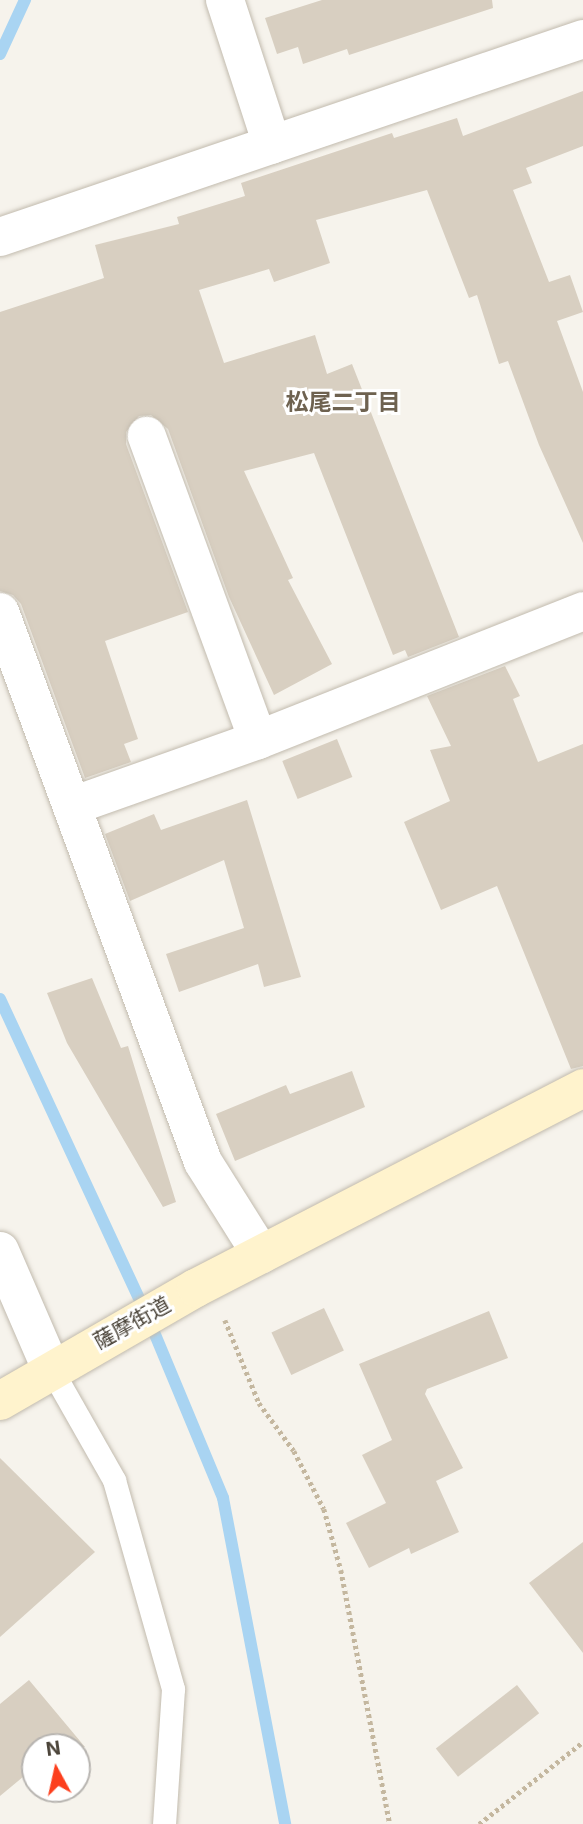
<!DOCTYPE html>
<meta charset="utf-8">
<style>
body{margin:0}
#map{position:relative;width:583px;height:1824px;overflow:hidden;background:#f6f3ec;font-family:Inter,"Noto Sans JP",sans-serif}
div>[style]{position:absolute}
.stream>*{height:12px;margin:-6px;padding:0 6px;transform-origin:6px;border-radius:6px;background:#a9d4f2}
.building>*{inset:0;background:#d8cfc1;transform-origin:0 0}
.path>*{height:4.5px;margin-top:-2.25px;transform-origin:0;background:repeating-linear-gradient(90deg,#c4b79f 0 3.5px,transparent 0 7px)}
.roads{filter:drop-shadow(0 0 2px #c2bbae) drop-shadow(0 0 2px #c2bbae)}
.lane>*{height:23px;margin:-11.5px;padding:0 11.5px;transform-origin:11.5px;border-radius:11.5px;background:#fff}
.street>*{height:38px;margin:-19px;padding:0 19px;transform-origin:19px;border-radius:19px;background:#fff}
.secondary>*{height:38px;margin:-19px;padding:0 19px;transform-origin:19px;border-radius:19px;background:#fff3cd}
span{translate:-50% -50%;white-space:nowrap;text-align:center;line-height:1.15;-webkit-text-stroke:6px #fff;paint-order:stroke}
.street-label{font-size:21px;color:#4b4439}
.neighbourhood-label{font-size:23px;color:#6e6250;font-weight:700}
.north{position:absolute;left:21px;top:1733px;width:70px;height:70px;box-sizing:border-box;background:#fff;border:2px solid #b7b4b0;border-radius:50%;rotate:352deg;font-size:19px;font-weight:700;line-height:28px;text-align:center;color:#4b4439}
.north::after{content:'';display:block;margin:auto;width:24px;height:32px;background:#fc3f1d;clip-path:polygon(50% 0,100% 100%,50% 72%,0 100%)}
</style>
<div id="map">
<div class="stream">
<div style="left:0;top:54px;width:60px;rotate:-65.2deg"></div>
<div style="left:0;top:999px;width:354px;rotate:65.1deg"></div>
<div style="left:149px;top:1320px;width:193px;rotate:67.4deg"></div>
<div style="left:223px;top:1498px;width:332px;rotate:79.2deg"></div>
</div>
<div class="building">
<div style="clip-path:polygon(322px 0,492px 0,493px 8px,349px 55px,347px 49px,303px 64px,298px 47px,277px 54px,265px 18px)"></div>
<div style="clip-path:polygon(583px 91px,583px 146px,526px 168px,532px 183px,513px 190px,549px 282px,570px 275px,583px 312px,557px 321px,583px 392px,583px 543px,539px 445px,508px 361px,499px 364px,477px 295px,469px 298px,427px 190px,316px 220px,330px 263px,274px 282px,269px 269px,199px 290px,224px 363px,315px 335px,327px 374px,352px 364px,459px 637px,408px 657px,405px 650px,393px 655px,314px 453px,244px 471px,293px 578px,288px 580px,332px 664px,274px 695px,229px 597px,168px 429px,151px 415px,139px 416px,126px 432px,126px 444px,188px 612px,105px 641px,138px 739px,124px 744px,131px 762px,85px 778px,21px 604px,13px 595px,0 591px,0 312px,104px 278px,95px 245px,179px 224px,177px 217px,245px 196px,241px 183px,392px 133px,394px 138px,457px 118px,463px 136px)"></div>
<div style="clip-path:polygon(505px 666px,520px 696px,513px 699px,538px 762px,583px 744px,583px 1066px,571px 1069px,497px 886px,441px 910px,404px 822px,450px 801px,430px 750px,451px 746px,427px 696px)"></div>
<div style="left:337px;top:739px;width:41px;height:59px;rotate:68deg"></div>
<div style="clip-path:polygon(247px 800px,301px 977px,264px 987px,258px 964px,179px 992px,166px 954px,244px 928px,224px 860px,130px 901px,105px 834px,154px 814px,161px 830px)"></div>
<div style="clip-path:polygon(92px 978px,121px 1048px,128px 1046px,176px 1202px,163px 1207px,67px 1043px,47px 993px)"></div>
<div style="clip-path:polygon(352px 1071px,365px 1107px,235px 1161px,216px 1114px,286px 1085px,290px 1094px)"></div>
<div style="left:324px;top:1308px;width:47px;height:58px;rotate:65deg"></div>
<div style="clip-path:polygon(489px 1311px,508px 1358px,427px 1389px,425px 1394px,463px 1468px,436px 1481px,459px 1532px,411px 1554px,409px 1548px,369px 1568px,346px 1523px,386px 1503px,362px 1455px,392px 1440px,359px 1364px)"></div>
<div style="clip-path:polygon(0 1458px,95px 1552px,0 1637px)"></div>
<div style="clip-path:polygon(583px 1542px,583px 1653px,529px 1583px)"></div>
<div style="clip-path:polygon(29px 1680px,85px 1747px,35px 1747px,35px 1767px,0 1796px,0 1704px)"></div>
<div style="left:517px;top:1685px;width:36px;height:103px;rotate:52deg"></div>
</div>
<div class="path">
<div style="left:225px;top:1320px;width:90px;rotate:67.7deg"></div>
<div style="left:259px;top:1403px;width:59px;rotate:53.9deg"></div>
<div style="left:294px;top:1451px;width:65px;rotate:62.7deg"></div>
<div style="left:324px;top:1509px;width:63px;rotate:74.4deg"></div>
<div style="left:341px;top:1570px;width:259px;rotate:79.1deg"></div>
<div style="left:479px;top:1824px;width:132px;rotate:-38.3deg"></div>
</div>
<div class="roads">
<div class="lane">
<div style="left:51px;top:1369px;width:128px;rotate:60.4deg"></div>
<div style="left:114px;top:1480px;width:217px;rotate:74.2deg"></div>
<div style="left:173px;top:1689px;width:135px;rotate:93.8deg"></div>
</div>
<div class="street">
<div style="left:225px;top:0;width:152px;rotate:72deg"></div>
<div style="left:0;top:237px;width:616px;rotate:-18.76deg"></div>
<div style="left:0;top:612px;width:586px;rotate:69.74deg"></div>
<div style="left:203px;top:1162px;width:109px;rotate:57.8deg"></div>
<div style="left:258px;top:740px;width:350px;rotate:-21.6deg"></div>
<div style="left:72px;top:806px;width:197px;rotate:-19.5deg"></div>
<div style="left:258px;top:740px;width:324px;rotate:-110.1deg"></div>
<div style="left:0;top:1251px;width:129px;rotate:66.6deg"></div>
</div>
<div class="secondary">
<div style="left:0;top:1401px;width:226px;rotate:-30deg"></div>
<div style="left:196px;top:1288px;width:436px;rotate:-27.3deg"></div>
</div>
</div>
<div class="street-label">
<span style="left:132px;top:1323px;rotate:-29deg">薩摩街道</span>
</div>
<div class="neighbourhood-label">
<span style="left:343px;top:402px">松尾二丁目</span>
</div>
<div class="north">N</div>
</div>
